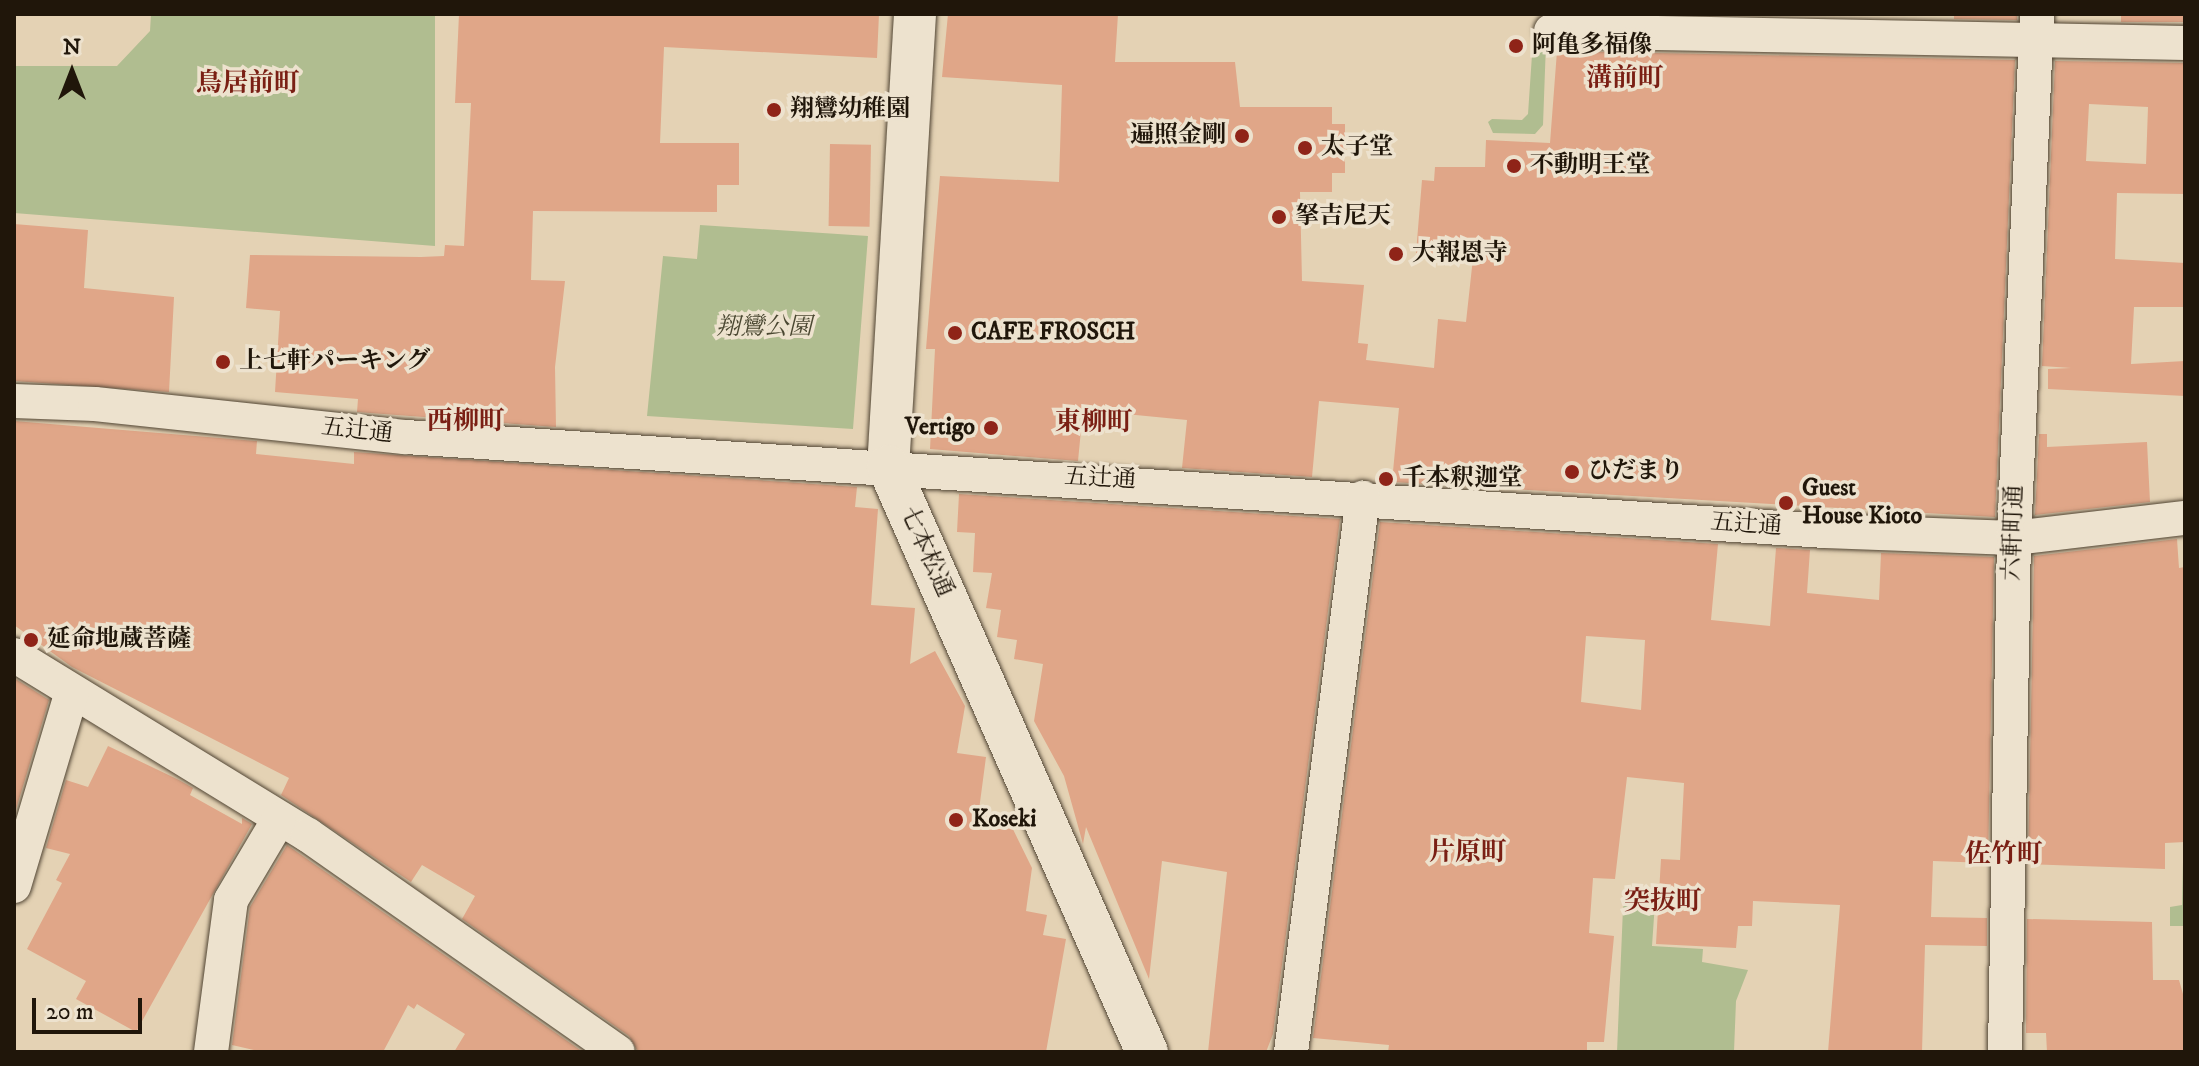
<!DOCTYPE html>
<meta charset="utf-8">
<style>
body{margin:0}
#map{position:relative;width:2199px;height:1066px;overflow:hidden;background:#e4d2b4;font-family:"IM FELL DW Pica","Noto Serif JP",serif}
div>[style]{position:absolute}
.green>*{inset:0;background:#b0bd90}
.building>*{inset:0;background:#e0a688;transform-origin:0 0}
.roads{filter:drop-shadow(0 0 2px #514534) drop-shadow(0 0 2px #514534)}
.minor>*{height:34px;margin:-17px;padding:0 17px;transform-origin:17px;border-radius:17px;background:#ede2ce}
.tertiary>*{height:42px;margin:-21px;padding:0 21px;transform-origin:21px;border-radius:21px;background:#ede2ce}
.dots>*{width:22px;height:22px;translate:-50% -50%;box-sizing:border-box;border:4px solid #ede2ce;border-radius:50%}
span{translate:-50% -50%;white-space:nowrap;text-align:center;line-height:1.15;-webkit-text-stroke:7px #ede2ce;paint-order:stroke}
.poi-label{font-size:24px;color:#20160a;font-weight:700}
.left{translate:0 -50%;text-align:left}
.right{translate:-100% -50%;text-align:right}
.park-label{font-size:24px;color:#4b4832;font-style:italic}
.street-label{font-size:24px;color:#20160a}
.neighbourhood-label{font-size:26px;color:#7a1f14;font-weight:700}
.frame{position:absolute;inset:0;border:16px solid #20160a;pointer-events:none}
.north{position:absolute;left:32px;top:32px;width:80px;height:80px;-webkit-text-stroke:6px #ede2ce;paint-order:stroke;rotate:0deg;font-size:22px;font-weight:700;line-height:32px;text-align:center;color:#20160a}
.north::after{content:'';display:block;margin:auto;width:28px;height:36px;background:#20160a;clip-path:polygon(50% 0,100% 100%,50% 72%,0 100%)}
.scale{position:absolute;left:32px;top:998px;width:110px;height:36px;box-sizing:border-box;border:4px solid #20160a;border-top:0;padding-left:10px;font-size:24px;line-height:28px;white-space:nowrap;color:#20160a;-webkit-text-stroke:6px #ede2ce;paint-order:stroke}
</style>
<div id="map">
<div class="green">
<div style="clip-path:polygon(151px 14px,435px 14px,435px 246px,14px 213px,15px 66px,117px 66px,150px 31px)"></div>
<div style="clip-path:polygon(1533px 40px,1546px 43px,1543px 125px,1535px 134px,1493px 133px,1488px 122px,1492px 119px,1522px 120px,1528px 114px)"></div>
<div style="clip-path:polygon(700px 225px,868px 236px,853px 429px,647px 416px,663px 256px,697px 259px)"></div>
<div style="clip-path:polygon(2183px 861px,2185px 926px,2170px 926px,2170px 907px,2182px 905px)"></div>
<div style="clip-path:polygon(1629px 887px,1656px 888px,1652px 946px,1703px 949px,1702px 962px,1748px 970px,1736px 1001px,1734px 1052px,1617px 1052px,1623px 908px)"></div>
</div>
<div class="building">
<div style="clip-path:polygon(459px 14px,879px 14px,877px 58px,664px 47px,660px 143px,739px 143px,739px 185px,717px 185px,717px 212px,533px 211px,531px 280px,565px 281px,555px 367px,556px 427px,357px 412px,358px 399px,275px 392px,280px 311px,246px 308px,250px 255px,421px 257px,444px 256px,445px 245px,464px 246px,471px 103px,455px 103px)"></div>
<div style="clip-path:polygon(948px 14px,1118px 14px,1115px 62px,1235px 62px,1240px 107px,1332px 107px,1332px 124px,1345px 124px,1345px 173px,1332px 173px,1332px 192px,1300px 192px,1302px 281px,1364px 285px,1358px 343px,1368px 344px,1366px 360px,1434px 368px,1438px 319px,1466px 322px,1473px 258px,1416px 253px,1422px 180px,1434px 181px,1435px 167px,1485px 167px,1486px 140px,1550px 143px,1557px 51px,2015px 60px,1995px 517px,1392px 482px,1399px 408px,1319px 401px,1312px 477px,1182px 468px,1187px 420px,1105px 412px,1086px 413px,1082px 420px,1078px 461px,930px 449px,935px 349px,926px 349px,940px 176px,1059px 182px,1062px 85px,942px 77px)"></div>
<div style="clip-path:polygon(1954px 14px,2017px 14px,2017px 20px,1954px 19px)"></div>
<div style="left:2121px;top:14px;width:64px;height:8px"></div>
<div style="clip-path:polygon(evenodd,2055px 61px,2185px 63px,2185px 194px,2117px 193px,2115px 259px,2185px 263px,2185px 307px,2134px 307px,2131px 364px,2185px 361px,2185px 396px,2048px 389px,2048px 369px,2071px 368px,2042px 366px,2055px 61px,2089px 104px,2148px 107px,2146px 164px,2086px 161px,2089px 104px)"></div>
<div style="left:830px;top:144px;width:41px;height:82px;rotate:1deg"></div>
<div style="clip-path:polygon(14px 224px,88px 230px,84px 288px,174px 297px,169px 392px,14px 381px)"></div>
<div style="clip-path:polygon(14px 421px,257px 441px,256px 454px,354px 464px,354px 452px,857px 487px,855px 507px,878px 509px,871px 605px,915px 608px,910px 664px,935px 651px,965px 706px,957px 753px,986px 757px,979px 810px,1006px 815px,1032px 868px,1026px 911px,1047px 915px,1043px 935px,1066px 939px,1046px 1052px,638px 1052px,629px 1036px,462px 919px,475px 896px,422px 865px,411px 882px,281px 795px,289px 778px,72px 667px,14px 625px)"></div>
<div style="clip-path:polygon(2039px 434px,2047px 434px,2047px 447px,2147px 442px,2150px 502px,2035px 515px)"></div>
<div style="clip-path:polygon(959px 494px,1340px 519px,1273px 1034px,1266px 1052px,1208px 1052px,1227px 872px,1162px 861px,1149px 979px,1086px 827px,1083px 844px,1064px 776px,1034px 721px,1043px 664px,1014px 659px,1017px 640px,997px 637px,1001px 610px,986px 608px,992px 573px,973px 572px,975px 533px,957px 532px)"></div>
<div style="clip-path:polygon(evenodd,1380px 522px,1718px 544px,1711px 620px,1770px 626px,1776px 548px,1810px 550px,1807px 593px,1879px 600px,1881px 553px,1994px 557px,1988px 863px,1933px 861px,1931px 917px,1987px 918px,1987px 946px,1925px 945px,1922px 1052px,1828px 1052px,1840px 905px,1753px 901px,1752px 926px,1738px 926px,1736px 948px,1656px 944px,1661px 859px,1680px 860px,1684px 783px,1627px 777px,1615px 879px,1593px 878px,1589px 933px,1614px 936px,1604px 1042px,1587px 1042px,1587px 1052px,1388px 1052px,1389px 1045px,1313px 1038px,1380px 522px,1586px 636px,1645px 640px,1641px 710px,1581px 702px,1586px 636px)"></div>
<div style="clip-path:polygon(2177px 539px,2179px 568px,2185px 567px,2185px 842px,2165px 843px,2165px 869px,2028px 864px,2034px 556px)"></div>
<div style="clip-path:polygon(14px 678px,49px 700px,14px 816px)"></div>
<div style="clip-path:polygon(108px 746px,179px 780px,193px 788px,190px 795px,242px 824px,242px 818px,252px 824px,136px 1032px,76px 999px,86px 981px,27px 949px,62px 883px,56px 880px,70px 854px,46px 848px,66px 780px,88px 787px)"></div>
<div style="clip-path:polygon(287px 845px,297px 852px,583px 1052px,454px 1052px,465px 1034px,417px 1004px,414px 1009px,408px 1005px,383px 1052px,263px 1052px,232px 1045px,250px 907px)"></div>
<div style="clip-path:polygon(2027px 919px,2152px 922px,2153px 980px,2179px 980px,2185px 1001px,2185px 1052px,2047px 1052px,2046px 1033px,2026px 1033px)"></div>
</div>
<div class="roads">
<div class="minor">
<div style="left:1604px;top:14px;width:18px;rotate:93deg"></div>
<div style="left:1603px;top:32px;width:582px;rotate:1.08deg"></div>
<div style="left:1551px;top:31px;width:52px;rotate:1.1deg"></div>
<div style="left:14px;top:401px;width:81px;rotate:2.1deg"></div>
<div style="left:95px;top:404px;width:313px;rotate:6.1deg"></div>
<div style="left:406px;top:437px;width:1422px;rotate:3.79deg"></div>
<div style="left:1825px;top:531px;width:189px;rotate:2.1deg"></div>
<div style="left:2014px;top:538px;width:172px;rotate:-6.7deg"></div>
<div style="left:14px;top:655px;width:345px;rotate:31.5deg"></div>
<div style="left:308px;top:835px;width:378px;rotate:35deg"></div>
<div style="left:14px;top:886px;width:203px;rotate:-73.4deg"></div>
<div style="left:211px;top:1052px;width:153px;rotate:-82.5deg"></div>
<div style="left:231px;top:900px;width:94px;rotate:-59.3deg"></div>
<div style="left:1291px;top:1052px;width:559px;rotate:-82.6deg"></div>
<div style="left:2005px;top:1052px;width:514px;rotate:-89deg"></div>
<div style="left:2014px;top:538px;width:525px;rotate:-87.49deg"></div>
</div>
<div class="tertiary">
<div style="left:915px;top:14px;width:453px;rotate:93.4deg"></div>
<div style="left:888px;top:466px;width:641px;rotate:66.16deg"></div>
</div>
</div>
<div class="dots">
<div style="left:1516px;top:46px;background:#8f2418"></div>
<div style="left:774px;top:110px;background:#8f2418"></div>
<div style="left:1242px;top:136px;background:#8f2418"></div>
<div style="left:1305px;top:148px;background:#8f2418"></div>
<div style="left:1514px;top:166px;background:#8f2418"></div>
<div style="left:1279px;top:217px;background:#8f2418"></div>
<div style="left:1396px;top:254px;background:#8f2418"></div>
<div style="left:955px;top:333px;background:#8f2418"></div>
<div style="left:223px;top:362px;background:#8f2418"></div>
<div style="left:991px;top:428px;background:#8f2418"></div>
<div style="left:1572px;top:472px;background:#8f2418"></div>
<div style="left:1386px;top:479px;background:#8f2418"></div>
<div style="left:1786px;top:503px;background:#8f2418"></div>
<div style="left:31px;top:640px;background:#8f2418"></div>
<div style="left:956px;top:820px;background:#8f2418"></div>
</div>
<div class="poi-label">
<span class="left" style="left:1532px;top:46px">阿亀多福像</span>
<span class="left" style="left:790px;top:110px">翔鸞幼稚園</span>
<span class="right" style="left:1226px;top:136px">遍照金剛</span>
<span class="left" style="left:1321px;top:148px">太子堂</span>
<span class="left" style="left:1530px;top:166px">不動明王堂</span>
<span class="left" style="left:1295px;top:217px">拏吉尼天</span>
<span class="left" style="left:1412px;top:254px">大報恩寺</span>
<span class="left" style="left:971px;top:333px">CAFE FROSCH</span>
<span class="left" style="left:239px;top:362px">上七軒パーキング</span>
<span class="right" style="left:975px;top:428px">Vertigo</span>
<span class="left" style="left:1588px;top:472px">ひだまり</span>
<span class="left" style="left:1402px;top:479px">千本釈迦堂</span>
<span class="left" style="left:1802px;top:503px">Guest<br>House Kioto</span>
<span class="left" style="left:47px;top:640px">延命地蔵菩薩</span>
<span class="left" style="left:972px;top:820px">Koseki</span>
</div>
<div class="park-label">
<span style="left:764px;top:328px">翔鸞公園</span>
</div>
<div class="street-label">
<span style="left:357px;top:431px;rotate:6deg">五辻通</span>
<span style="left:1100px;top:479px;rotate:3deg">五辻通</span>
<span style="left:1746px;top:525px;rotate:4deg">五辻通</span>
<span style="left:2014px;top:533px;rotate:-88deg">六軒町通</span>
<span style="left:926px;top:552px;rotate:66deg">七本松通</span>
</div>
<div class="neighbourhood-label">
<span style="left:1625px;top:79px">溝前町</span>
<span style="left:248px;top:84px">鳥居前町</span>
<span style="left:466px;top:422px">西柳町</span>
<span style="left:1094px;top:423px">東柳町</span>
<span style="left:1468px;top:853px">片原町</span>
<span style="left:2004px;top:855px">佐竹町</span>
<span style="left:1663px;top:902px">突抜町</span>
</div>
<div class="frame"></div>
<div class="north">N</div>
<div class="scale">20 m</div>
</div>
